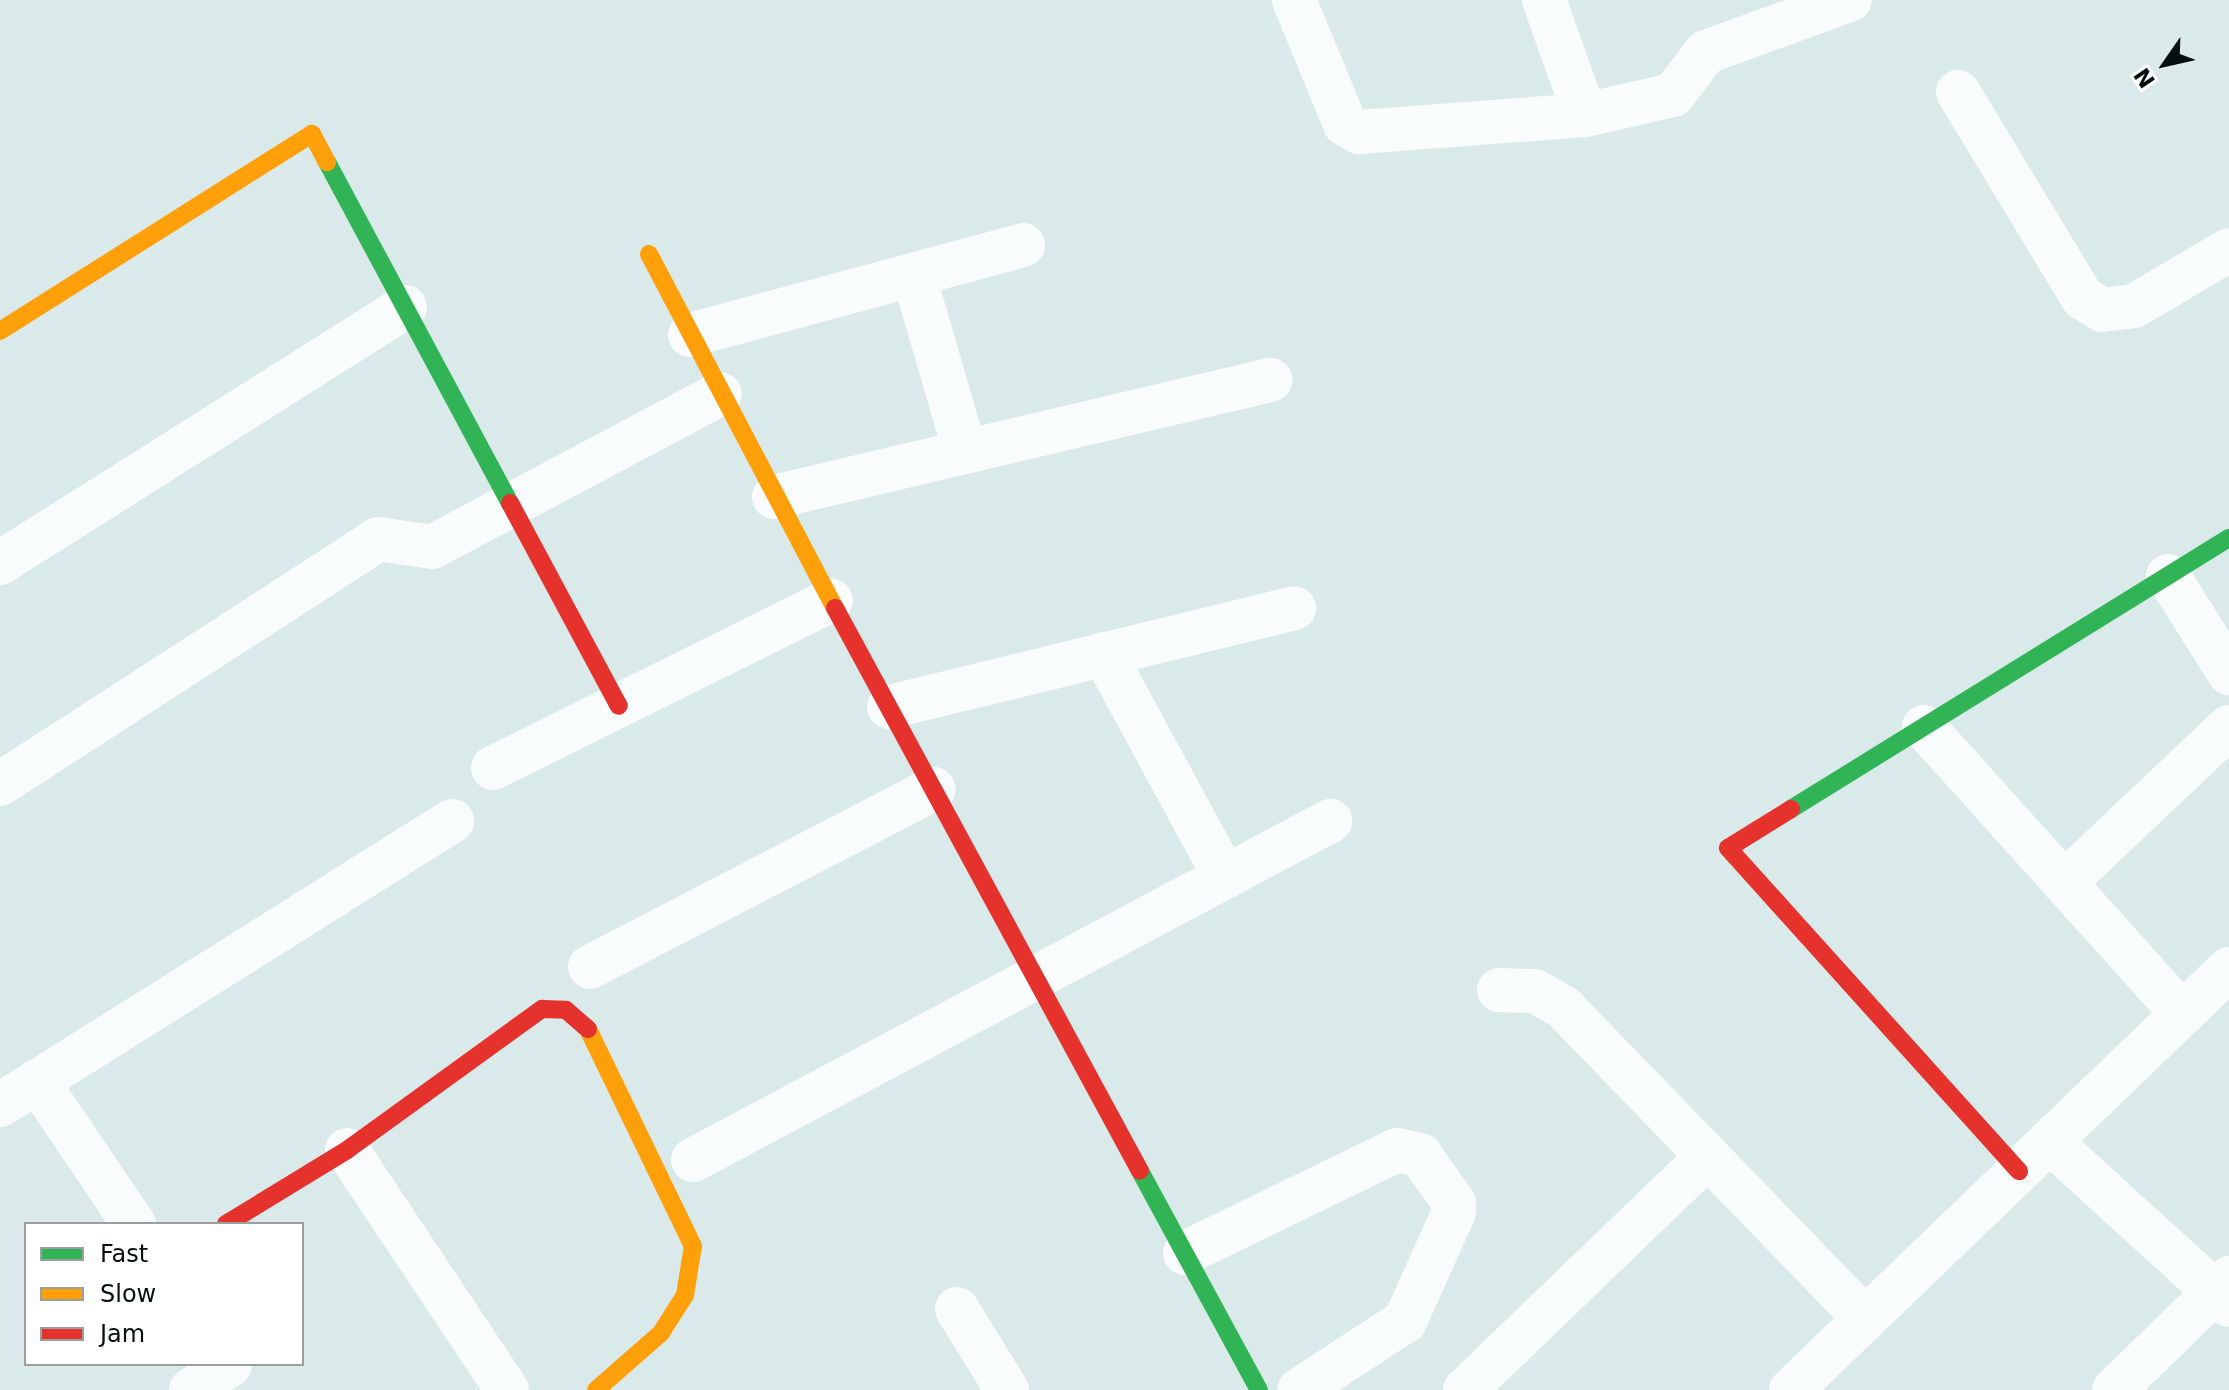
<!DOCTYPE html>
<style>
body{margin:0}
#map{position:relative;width:2229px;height:1390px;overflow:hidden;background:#dae9ea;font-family:"DejaVu Sans",sans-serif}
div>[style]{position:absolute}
.street>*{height:44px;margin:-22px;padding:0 22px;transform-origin:22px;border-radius:22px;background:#f9fcfc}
.fast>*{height:18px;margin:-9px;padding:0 9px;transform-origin:9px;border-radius:9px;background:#30b455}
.slow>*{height:18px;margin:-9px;padding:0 9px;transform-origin:9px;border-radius:9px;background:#ff9f0a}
.jam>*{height:18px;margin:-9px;padding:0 9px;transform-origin:9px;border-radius:9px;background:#e5322d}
span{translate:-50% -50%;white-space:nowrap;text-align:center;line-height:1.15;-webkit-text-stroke:8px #fff;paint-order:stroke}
.legend{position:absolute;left:24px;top:1222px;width:280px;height:144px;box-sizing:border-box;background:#fff;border:2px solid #9b9f9f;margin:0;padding:10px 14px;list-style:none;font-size:24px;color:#060f0f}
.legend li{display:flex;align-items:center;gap:16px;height:40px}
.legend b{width:40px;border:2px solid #9b9f9f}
.north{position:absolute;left:2125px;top:24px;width:80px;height:80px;-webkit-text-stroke:6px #fff;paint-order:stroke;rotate:236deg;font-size:22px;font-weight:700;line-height:32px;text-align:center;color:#060f0f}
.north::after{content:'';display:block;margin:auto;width:28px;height:36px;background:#060f0f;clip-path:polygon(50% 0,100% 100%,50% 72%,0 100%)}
</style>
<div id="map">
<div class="street">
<div style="left:1294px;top:0;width:134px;rotate:67.6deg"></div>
<div style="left:1345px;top:124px;width:16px;rotate:30deg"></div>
<div style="left:1359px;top:132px;width:227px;rotate:-4.3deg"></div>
<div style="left:1585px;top:115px;width:90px;rotate:-12.8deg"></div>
<div style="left:1673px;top:95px;width:54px;rotate:-52.5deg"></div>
<div style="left:1706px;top:52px;width:153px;rotate:-19.9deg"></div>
<div style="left:1544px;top:0;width:122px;rotate:70.4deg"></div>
<div style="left:1958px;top:92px;width:241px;rotate:58.8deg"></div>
<div style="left:2083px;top:298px;width:22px;rotate:32deg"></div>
<div style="left:2102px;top:310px;width:32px;rotate:-7deg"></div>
<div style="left:2134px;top:306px;width:110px;rotate:-30.5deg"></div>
<div style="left:914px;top:276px;width:183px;rotate:73.8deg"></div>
<div style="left:690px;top:335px;width:345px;rotate:-15.1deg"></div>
<div style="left:774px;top:497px;width:510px;rotate:-13.27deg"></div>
<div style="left:0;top:563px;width:479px;rotate:-32.3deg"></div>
<div style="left:2168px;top:576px;width:115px;rotate:57.8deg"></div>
<div style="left:1104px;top:654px;width:254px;rotate:61.5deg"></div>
<div style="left:889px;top:707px;width:417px;rotate:-13.7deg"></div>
<div style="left:1924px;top:727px;width:386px;rotate:48deg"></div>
<div style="left:493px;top:768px;width:377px;rotate:-26.4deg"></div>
<div style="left:0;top:784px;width:450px;rotate:-32.9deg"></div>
<div style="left:378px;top:539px;width:55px;rotate:8.4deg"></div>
<div style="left:432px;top:547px;width:326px;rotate:-28deg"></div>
<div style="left:2064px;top:883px;width:227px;rotate:-43.4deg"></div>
<div style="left:590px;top:967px;width:387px;rotate:-27.4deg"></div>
<div style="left:1499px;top:990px;width:36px;rotate:2deg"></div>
<div style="left:1535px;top:991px;width:34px;rotate:30deg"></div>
<div style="left:1564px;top:1008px;width:433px;rotate:45.9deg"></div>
<div style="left:37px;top:1081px;width:173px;rotate:55.9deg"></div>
<div style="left:0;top:1105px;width:534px;rotate:-32.14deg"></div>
<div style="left:2050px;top:1142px;width:242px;rotate:42.3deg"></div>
<div style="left:347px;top:1150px;width:288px;rotate:56.3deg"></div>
<div style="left:693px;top:1160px;width:722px;rotate:-28.02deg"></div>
<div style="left:1185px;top:1253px;width:236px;rotate:-25.9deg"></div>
<div style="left:1397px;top:1150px;width:24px;rotate:12deg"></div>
<div style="left:1420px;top:1155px;width:59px;rotate:54.7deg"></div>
<div style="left:1454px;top:1203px;width:9px;rotate:90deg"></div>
<div style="left:1454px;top:1212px;width:120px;rotate:114.2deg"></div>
<div style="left:1405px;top:1321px;width:126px;rotate:146.9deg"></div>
<div style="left:957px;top:1309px;width:95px;rotate:58.3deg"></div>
<div style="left:191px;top:1390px;width:46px;rotate:-32.7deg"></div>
<div style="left:1465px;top:1390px;width:336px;rotate:-43.9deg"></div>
<div style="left:1791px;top:1390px;width:608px;rotate:-43.87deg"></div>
<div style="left:2114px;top:1390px;width:161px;rotate:-44.2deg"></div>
</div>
<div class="fast">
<div style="left:327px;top:162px;width:387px;rotate:61.8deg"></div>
<div style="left:1791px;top:809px;width:515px;rotate:-31.75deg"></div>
<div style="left:1140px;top:1171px;width:249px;rotate:61.5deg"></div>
</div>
<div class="slow">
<div style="left:649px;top:254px;width:400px;rotate:62.3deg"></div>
<div style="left:0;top:331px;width:369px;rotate:-32.3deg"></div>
<div style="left:312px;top:134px;width:32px;rotate:62deg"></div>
<div style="left:588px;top:1029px;width:241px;rotate:64.2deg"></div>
<div style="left:693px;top:1246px;width:50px;rotate:99.3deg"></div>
<div style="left:685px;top:1295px;width:45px;rotate:122.3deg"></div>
<div style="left:661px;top:1333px;width:86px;rotate:138.8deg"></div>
</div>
<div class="jam">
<div style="left:510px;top:503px;width:230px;rotate:61.8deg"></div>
<div style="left:835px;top:608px;width:640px;rotate:61.55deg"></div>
<div style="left:1791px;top:809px;width:74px;rotate:148.2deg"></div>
<div style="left:1728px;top:848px;width:435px;rotate:48deg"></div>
<div style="left:226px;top:1224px;width:142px;rotate:-31.4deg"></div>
<div style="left:347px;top:1150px;width:241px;rotate:-35.9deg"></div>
<div style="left:542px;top:1009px;width:24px;rotate:2deg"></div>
<div style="left:566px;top:1010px;width:29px;rotate:41deg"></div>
</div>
<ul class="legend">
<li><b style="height:10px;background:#30b455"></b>Fast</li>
<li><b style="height:10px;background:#ff9f0a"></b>Slow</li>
<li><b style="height:10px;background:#e5322d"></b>Jam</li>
</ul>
<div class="north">N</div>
</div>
